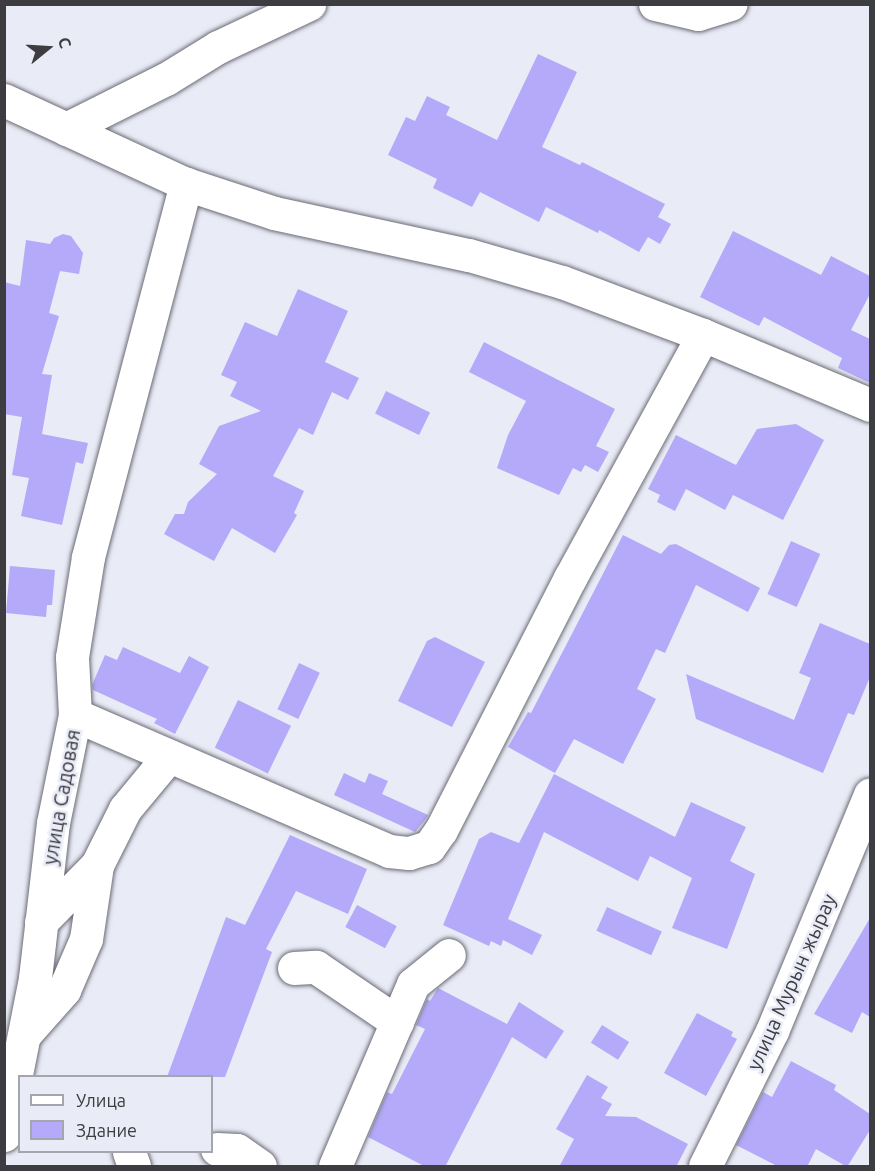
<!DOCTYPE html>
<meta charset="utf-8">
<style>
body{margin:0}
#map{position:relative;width:875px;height:1171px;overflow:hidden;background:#e9ebf6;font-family:Ubuntu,sans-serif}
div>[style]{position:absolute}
.building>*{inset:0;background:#b4aaf9;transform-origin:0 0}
.roads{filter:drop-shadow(0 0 2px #6a6b75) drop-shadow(0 0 2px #6a6b75)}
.minor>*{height:33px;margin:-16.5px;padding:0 16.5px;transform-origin:16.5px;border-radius:16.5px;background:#fff}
span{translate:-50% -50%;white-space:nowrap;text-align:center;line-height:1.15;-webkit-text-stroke:5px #e9ebf6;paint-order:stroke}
.street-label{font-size:20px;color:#3c3c41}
.frame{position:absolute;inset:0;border:6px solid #3c3c41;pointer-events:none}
.legend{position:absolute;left:18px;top:1075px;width:195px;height:78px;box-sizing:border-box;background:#e9ebf6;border:2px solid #a4a5ae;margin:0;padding:8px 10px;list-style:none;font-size:18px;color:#3c3c41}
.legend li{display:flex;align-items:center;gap:12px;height:30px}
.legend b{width:30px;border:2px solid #a4a5ae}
.north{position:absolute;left:18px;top:18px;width:60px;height:60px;-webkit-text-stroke:4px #e9ebf6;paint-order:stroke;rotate:72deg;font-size:16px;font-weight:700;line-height:24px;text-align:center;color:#3c3c41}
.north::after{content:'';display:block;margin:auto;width:21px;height:27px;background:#3c3c41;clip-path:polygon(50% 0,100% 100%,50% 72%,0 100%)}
</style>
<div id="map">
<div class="building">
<div style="clip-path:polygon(538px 54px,577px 72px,542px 147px,580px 165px,582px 162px,665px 204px,658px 217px,671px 224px,660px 244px,648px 237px,639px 252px,599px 230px,598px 233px,546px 207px,539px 222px,480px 192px,472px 207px,433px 188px,437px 179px,388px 155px,406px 117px,415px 121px,427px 96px,450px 107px,446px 115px,497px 140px)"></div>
<div style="clip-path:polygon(733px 231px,821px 275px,831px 256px,870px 276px,870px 294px,851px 330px,870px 339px,870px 383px,838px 368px,842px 358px,764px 317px,759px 326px,700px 297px)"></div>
<div style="clip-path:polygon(63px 234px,71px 236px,83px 253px,79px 274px,60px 271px,49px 313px,59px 316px,42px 374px,52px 375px,42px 434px,88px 443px,83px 464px,76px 462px,62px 525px,21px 516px,29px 478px,12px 475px,22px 417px,4px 414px,4px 282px,20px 286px,26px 240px,50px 244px,54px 238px)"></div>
<div style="clip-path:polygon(298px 289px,348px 311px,325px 362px,359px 378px,348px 400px,332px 392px,313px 435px,299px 428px,273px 476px,304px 491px,294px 513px,297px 515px,275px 553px,232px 528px,214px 561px,164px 534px,175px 514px,184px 514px,188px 502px,217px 474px,199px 464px,219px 426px,261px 411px,230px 396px,237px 382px,221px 375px,245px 322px,277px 336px)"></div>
<div style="clip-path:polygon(484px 342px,615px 409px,596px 446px,609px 452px,598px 472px,585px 465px,581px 472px,573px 468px,559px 495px,497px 468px,508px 435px,526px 401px,469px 372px)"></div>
<div style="left:386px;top:391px;width:49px;height:25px;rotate:26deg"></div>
<div style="clip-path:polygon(796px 424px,824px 440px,783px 520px,733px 495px,725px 510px,686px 489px,675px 511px,657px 502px,660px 495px,648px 489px,676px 435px,736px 465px,757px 429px)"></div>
<div style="clip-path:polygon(623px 535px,661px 554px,669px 545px,676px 544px,760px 588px,748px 612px,696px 585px,665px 653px,656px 649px,637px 689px,656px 699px,623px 764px,574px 739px,555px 773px,508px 747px,528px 712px,531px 713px)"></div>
<div style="left:791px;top:541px;width:32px;height:58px;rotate:24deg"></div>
<div style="clip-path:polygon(10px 566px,55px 570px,52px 605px,47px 605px,46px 617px,6px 613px)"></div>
<div style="clip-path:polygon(820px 623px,870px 644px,870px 677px,854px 715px,848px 713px,823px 773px,696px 719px,686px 674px,794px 720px,811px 678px,799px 673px)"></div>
<div style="clip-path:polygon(435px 637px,485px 662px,452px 727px,398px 701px,427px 641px)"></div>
<div style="clip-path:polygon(123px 647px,180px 673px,189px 656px,209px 667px,175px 734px,154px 723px,157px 719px,93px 690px,92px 685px,105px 655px,117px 660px)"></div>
<div style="left:299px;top:663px;width:23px;height:51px;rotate:25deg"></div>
<div style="left:238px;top:700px;width:59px;height:53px;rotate:26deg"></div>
<div style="clip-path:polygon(344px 773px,365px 783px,369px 773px,388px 781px,382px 794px,428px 815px,425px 820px,415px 832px,334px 795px)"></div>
<div style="clip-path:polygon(554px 774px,675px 837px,691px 802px,746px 827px,730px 861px,755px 874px,727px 949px,672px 928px,692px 878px,650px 856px,638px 881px,544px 832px,508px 919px,542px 935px,532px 955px,503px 940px,501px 946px,491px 941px,489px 946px,443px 925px,479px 839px,491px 832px,519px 843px)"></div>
<div style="clip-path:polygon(290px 835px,367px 869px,348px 914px,296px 891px,266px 949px,272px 952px,225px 1077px,167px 1077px,226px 917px,245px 925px)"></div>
<div style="left:357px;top:905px;width:45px;height:25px;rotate:28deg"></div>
<div style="left:607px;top:907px;width:60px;height:26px;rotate:24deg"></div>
<div style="clip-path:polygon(870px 918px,870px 1017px,862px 1012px,852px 1033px,814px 1014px)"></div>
<div style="clip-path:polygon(438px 988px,507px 1024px,519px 1002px,564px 1031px,546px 1059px,512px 1037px,445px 1167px,426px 1167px,368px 1137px,387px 1092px,392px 1094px,425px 1029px,416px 1025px,427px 999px,430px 1001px)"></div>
<div style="clip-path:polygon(697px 1013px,733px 1032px,731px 1036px,737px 1039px,706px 1096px,664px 1073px)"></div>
<div style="left:602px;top:1025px;width:32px;height:21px;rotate:32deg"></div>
<div style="clip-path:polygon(791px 1061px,836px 1085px,834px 1090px,870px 1114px,870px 1130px,847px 1167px,816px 1149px,807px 1167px,779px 1167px,736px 1145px,763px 1092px,772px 1097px)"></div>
<div style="clip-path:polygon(587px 1075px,608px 1087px,601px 1098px,612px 1104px,605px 1116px,636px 1117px,688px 1144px,676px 1167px,559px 1167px,574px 1139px,556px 1129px)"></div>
</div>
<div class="roads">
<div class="minor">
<div style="left:655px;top:4px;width:44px;rotate:13.1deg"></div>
<div style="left:698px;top:14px;width:34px;rotate:-17deg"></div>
<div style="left:4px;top:100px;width:200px;rotate:24.8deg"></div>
<div style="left:186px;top:184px;width:93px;rotate:18.2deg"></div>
<div style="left:274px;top:213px;width:199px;rotate:12.2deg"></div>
<div style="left:469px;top:255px;width:97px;rotate:16.2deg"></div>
<div style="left:562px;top:282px;width:151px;rotate:20.6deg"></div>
<div style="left:703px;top:335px;width:181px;rotate:22.7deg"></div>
<div style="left:66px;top:129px;width:112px;rotate:-26.6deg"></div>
<div style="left:166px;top:79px;width:61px;rotate:-31.6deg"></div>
<div style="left:218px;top:47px;width:101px;rotate:-25.3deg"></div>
<div style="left:75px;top:715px;width:58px;rotate:-93deg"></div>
<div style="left:72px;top:657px;width:101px;rotate:-80.9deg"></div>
<div style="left:88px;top:557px;width:386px;rotate:-75.3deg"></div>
<div style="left:41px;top:922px;width:80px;rotate:-45.5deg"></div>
<div style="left:97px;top:865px;width:63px;rotate:-63.4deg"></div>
<div style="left:125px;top:809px;width:69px;rotate:-50.3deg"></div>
<div style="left:294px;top:968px;width:22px;rotate:-3deg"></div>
<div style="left:316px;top:967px;width:98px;rotate:34.2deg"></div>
<div style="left:25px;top:1034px;width:59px;rotate:-48.4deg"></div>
<div style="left:64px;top:990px;width:56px;rotate:-66.7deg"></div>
<div style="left:86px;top:939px;width:75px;rotate:-81.5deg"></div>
<div style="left:4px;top:1135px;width:160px;rotate:-78.8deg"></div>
<div style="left:35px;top:978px;width:156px;rotate:-83.4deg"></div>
<div style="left:53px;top:823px;width:110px;rotate:-78.5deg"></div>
<div style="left:75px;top:715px;width:342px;rotate:23.4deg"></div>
<div style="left:389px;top:851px;width:20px;rotate:6deg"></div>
<div style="left:409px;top:853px;width:21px;rotate:-17deg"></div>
<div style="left:429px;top:847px;width:21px;rotate:-55deg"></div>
<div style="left:441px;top:830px;width:283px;rotate:-62.9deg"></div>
<div style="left:570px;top:578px;width:277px;rotate:-61.3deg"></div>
<div style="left:217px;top:1149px;width:20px;rotate:3deg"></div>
<div style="left:237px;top:1150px;width:28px;rotate:35deg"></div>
<div style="left:129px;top:1152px;width:15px;rotate:70deg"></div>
<div style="left:335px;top:1166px;width:198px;rotate:-66.8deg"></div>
<div style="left:413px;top:984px;width:46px;rotate:-38.9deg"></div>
<div style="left:705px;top:1166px;width:151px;rotate:-63.6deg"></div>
<div style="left:772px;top:1031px;width:256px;rotate:-67.5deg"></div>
</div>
</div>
<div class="street-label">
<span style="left:61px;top:797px;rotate:-80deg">улица Садовая</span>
<span style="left:791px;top:982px;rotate:-66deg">улица Мурын жырау</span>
</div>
<div class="frame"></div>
<ul class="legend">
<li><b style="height:8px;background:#fff"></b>Улица</li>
<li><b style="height:16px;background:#b4aaf9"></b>Здание</li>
</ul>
<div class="north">С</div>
</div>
